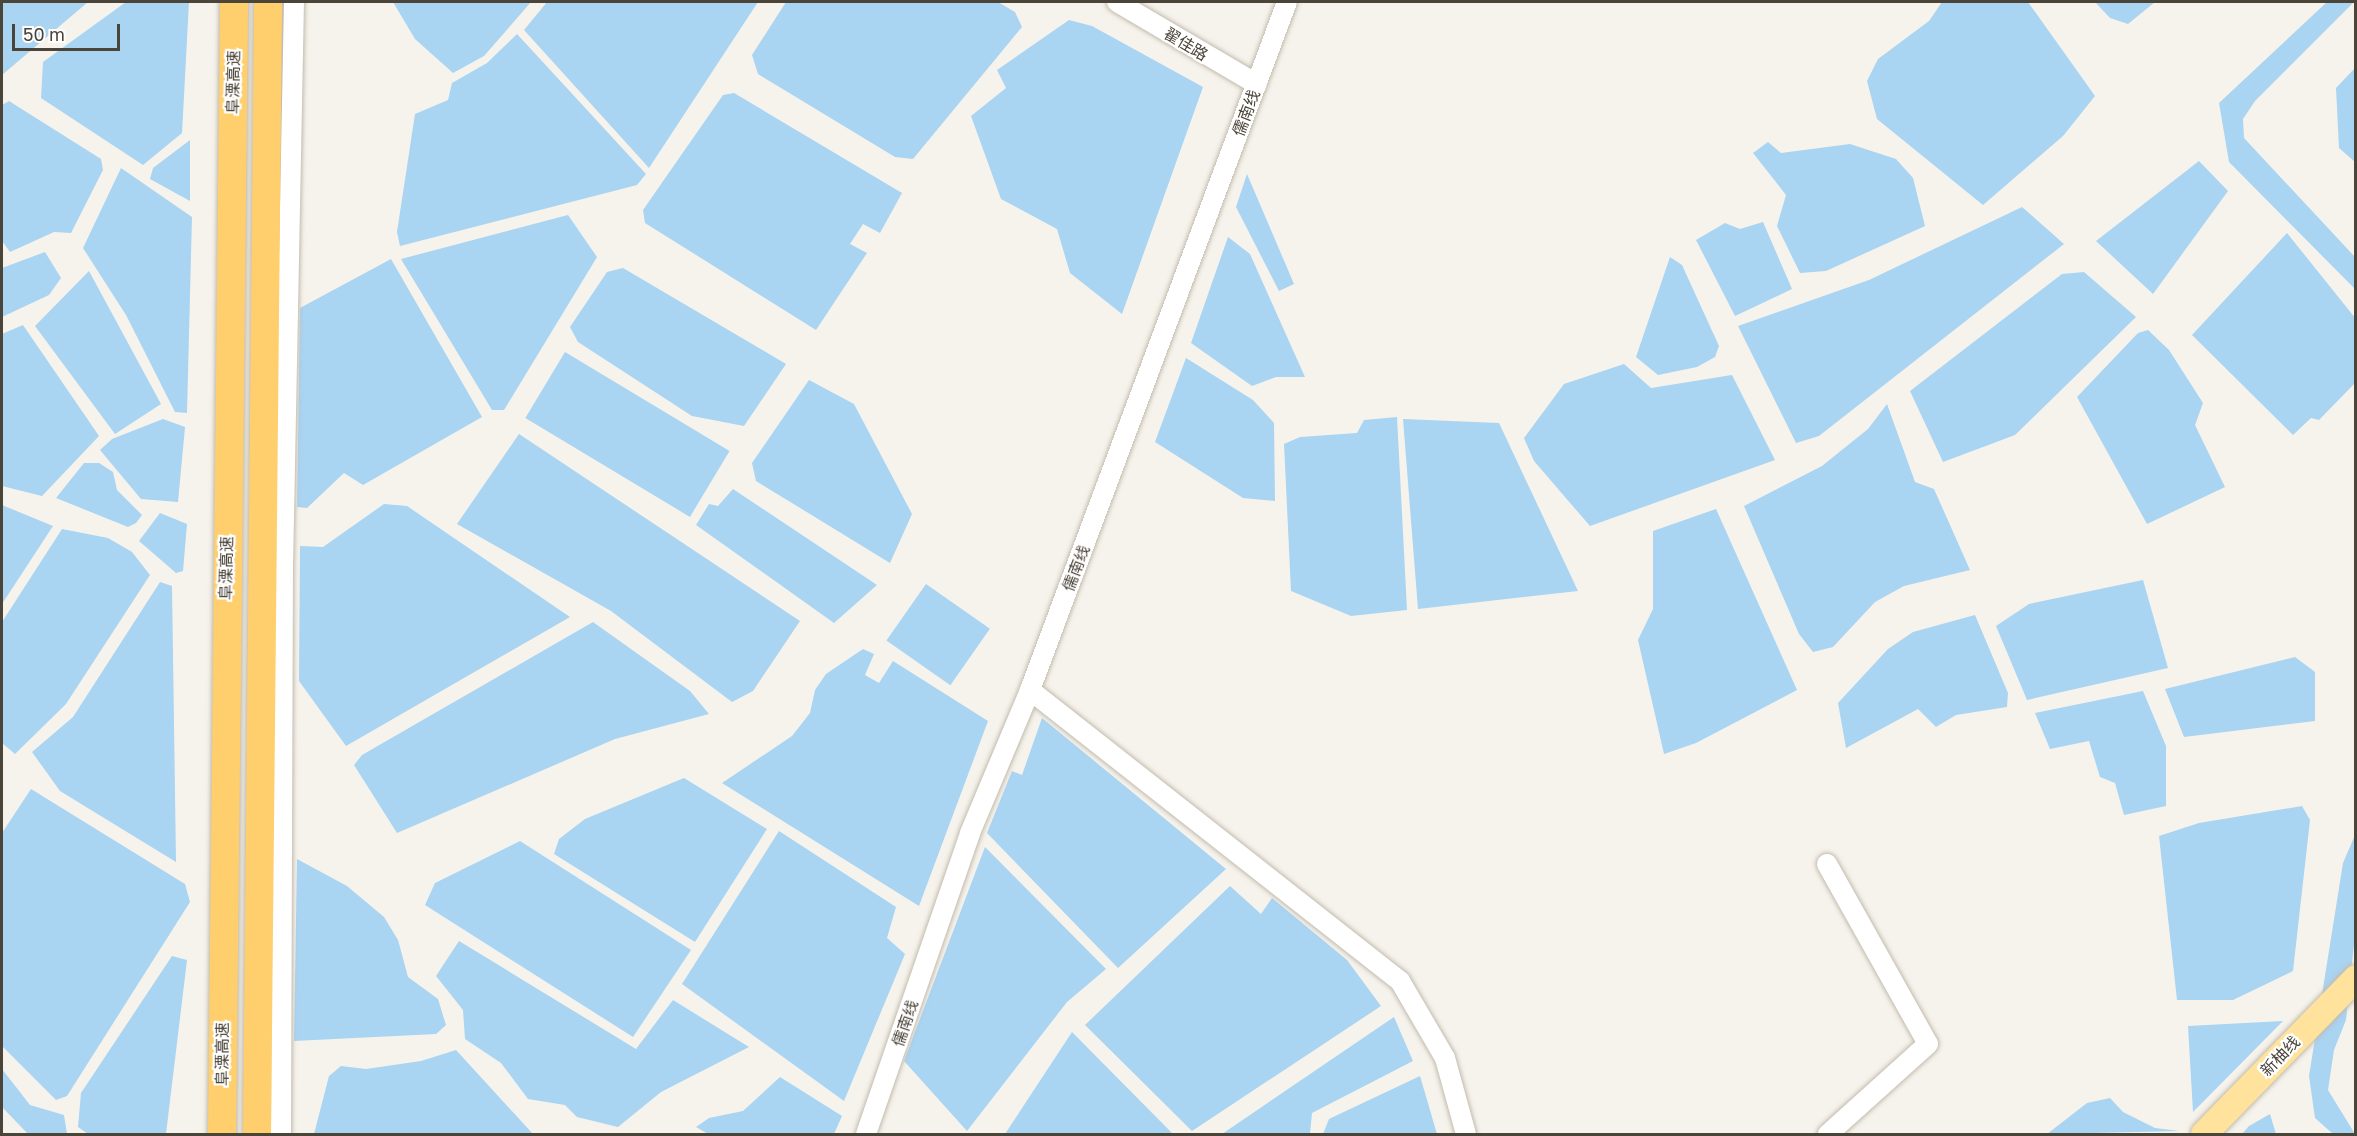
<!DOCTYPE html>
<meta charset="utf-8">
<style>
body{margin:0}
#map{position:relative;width:2357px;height:1136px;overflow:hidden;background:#f6f3ec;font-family:"Golos Text","Noto Sans SC",sans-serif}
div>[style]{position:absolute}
.water>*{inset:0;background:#a9d4f2;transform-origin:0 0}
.roads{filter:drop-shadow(0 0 2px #c2bbae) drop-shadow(0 0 2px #c2bbae)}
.minor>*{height:20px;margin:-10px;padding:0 10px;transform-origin:10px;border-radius:10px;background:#fff}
.major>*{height:26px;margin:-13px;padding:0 13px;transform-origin:13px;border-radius:13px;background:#ffe39c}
.highway>*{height:28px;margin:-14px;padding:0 14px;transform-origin:14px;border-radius:14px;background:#ffcf6e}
span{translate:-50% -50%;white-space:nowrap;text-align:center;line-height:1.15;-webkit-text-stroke:4.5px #fff;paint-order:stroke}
.street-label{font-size:16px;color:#4b4439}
.frame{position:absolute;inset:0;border:3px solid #4b4439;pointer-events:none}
.scale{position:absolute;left:12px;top:24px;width:108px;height:27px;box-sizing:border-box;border:3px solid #4b4439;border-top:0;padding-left:8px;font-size:18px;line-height:21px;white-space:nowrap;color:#4b4439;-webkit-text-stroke:4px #fff;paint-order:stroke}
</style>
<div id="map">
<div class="water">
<div style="clip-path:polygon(2px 2px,88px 2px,2px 75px)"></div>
<div style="clip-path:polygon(126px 2px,189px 2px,182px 133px,143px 165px,41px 98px,43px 62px)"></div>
<div style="clip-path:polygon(393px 2px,531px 2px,484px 56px,453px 73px,415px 39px)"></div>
<div style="clip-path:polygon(547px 2px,758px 2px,649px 168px,524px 30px)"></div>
<div style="clip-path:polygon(786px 2px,998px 2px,1015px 12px,1022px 27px,913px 159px,895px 157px,758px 74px,752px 55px)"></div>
<div style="clip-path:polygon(1942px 2px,2028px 2px,2095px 96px,2063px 136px,1983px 205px,1877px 119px,1867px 81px,1878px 59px,1929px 21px)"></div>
<div style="clip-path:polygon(2095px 2px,2155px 2px,2128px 24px,2110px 18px)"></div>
<div style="clip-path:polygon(2327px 2px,2354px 2px,2255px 101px,2243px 119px,2244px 138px,2355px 257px,2355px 289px,2229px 162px,2219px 103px)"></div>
<div style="clip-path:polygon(1069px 20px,1092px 26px,1203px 87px,1122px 314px,1070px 273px,1057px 229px,1001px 199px,971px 116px,1006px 88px,997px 70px)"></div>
<div style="clip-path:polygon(517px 34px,646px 174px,637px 185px,400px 246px,397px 232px,415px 114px,448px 100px,452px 83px,487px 63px)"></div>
<div style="clip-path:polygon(2355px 68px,2355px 162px,2339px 148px,2336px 88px)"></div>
<div style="clip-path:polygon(734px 93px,902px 193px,880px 233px,863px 224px,850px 244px,867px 253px,816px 330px,645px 223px,643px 210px,723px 95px)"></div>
<div style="clip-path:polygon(9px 101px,101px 159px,103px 170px,71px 233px,54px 232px,10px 252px,2px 241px,2px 105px)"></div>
<div style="clip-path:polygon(190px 140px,190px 201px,150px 179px,153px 168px)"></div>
<div style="clip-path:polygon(1768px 142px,1781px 153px,1850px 144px,1896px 159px,1913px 178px,1925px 226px,1826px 271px,1800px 273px,1777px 226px,1786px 195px,1753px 153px)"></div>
<div style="clip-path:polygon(2199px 161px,2228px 191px,2153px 294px,2096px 241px)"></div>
<div style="clip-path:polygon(121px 168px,192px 217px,187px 413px,175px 412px,126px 315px,83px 248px)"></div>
<div style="clip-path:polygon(1247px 174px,1294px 284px,1279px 291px,1236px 207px)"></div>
<div style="clip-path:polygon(2022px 207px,2064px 244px,1819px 436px,1796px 443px,1738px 326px,1869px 280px)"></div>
<div style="clip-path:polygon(568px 215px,597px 257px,504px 410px,492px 410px,401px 259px)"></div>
<div style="clip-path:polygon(1763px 222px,1792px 289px,1735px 316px,1696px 240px,1725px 223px,1740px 229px)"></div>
<div style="clip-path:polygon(2287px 233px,2356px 319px,2355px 383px,2319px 420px,2311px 418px,2293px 435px,2192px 335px)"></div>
<div style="clip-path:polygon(1228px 237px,1250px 254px,1305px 377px,1276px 377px,1252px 386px,1191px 343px)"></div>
<div style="clip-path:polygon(45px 252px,61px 278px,49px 295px,2px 317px,2px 268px)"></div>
<div style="clip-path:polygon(1670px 257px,1682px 265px,1719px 346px,1715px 357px,1697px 367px,1658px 375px,1636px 357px)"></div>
<div style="clip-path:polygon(391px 259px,482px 417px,363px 485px,344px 473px,307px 508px,297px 507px,300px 308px)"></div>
<div style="clip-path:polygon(623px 268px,786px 364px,744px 426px,692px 416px,578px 342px,570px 327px,607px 272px)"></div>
<div style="clip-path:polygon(89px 271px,161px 404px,115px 434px,35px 326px)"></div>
<div style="clip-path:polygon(2084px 272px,2136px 317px,2015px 435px,1943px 462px,1910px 391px,2062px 274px)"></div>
<div style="clip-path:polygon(23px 325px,99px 436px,42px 496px,2px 486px,2px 334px)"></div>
<div style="clip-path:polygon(2148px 330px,2169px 350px,2203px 403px,2195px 425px,2225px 487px,2147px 524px,2077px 397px,2138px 333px)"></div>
<div style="left:565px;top:352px;width:192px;height:77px;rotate:31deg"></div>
<div style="clip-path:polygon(1186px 358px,1253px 400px,1274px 423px,1275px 501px,1243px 498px,1155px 442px)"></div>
<div style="clip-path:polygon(1624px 364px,1651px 388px,1732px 375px,1775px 460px,1590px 526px,1534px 461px,1524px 438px,1564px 384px)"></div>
<div style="clip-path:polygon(809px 380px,854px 404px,912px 514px,890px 563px,756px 481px,752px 463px)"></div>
<div style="clip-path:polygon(1887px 404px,1915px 482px,1934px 489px,1970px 570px,1904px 586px,1875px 602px,1833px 647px,1813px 652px,1799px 634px,1744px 506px,1822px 466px,1868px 429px)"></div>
<div style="clip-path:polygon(1397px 417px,1407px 610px,1351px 616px,1291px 591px,1284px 444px,1300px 437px,1357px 433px,1364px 420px)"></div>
<div style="clip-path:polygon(163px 419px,185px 427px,178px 502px,141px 499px,100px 450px,112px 439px)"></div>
<div style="clip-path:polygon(1403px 419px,1499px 423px,1578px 591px,1418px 609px)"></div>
<div style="clip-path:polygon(519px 434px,800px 621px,753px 691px,732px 702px,611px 611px,457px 524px)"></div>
<div style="clip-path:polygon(84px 463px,99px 463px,113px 472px,117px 490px,142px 515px,136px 523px,128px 527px,56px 498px)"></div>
<div style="clip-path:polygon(733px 489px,877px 585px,834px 623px,696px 525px,709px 504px,718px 506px)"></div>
<div style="clip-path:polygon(384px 504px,407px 506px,570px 617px,346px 746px,299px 681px,300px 546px,323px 547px)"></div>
<div style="clip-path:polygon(2px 505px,53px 526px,2px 604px)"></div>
<div style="clip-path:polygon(1716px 509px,1797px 690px,1696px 743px,1664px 754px,1638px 640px,1653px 609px,1653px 531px)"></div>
<div style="clip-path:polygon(160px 513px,187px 524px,183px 571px,176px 573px,139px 541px)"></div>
<div style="clip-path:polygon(62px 529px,108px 538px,132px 552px,150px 575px,66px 704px,15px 754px,2px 743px,2px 622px)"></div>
<div style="clip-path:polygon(2143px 580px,2168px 668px,2027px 700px,1996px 626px,2029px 604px)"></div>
<div style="clip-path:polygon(160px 582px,172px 586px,176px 862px,60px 791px,32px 752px,73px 717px)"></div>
<div style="left:926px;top:584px;width:78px;height:69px;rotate:35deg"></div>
<div style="clip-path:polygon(1975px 615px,2008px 693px,2007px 707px,1956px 715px,1936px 727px,1918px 709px,1846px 748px,1838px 703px,1888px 649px,1913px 632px)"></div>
<div style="clip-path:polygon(593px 622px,690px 691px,709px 714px,615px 739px,397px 833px,354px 765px,362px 755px)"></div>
<div style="clip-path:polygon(863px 649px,874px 654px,865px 675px,879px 683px,893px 661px,988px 721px,919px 906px,722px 783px,792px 736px,810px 713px,815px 690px,826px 674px)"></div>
<div style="clip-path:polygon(2295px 657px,2315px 672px,2315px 721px,2184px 737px,2165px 689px)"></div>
<div style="clip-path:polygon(2143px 691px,2166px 746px,2166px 806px,2124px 815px,2115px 783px,2100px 777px,2089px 741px,2050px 749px,2035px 713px)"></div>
<div style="clip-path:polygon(1042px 718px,1226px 869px,1118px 968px,987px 833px,1012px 771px,1022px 775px)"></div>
<div style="clip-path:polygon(684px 778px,767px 829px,695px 942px,554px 854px,559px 839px,585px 819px)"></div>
<div style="clip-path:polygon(31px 789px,185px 884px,190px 902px,67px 1096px,56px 1100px,2px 1046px,2px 833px)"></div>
<div style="clip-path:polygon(2302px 806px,2310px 820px,2293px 971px,2233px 1000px,2177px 1000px,2159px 836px,2199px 823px)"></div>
<div style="clip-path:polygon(779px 831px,896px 907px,887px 938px,905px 954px,844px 1101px,682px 984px)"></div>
<div style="clip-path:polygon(2355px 835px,2355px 935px,2346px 1020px,2334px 1050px,2328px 1090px,2355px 1134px,2333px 1134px,2315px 1118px,2309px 1076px,2343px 863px)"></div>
<div style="clip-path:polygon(520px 841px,691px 950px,633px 1037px,425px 905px,435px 883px)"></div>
<div style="clip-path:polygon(985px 847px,1106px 969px,1067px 1002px,967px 1131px,904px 1061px)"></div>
<div style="clip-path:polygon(297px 859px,347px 886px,384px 917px,398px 940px,408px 977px,438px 999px,446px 1025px,436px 1034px,294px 1041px)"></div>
<div style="clip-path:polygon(1230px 886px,1261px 914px,1272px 898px,1347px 960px,1381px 1006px,1192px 1131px,1085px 1025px)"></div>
<div style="clip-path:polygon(459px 941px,636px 1049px,673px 1000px,749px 1047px,661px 1092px,618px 1127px,577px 1117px,565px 1105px,528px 1099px,501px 1063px,465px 1039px,463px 1010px,436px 976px)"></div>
<div style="clip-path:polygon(172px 956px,187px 960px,166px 1134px,88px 1134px,78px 1127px,81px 1093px)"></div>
<div style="clip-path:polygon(1394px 1017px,1413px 1061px,1312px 1113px,1310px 1133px,1222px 1134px)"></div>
<div style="clip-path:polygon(2283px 1021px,2193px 1112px,2188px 1026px)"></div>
<div style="clip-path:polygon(1072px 1032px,1173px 1134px,1005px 1134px)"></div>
<div style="clip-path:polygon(456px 1050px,533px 1134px,314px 1134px,329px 1076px,341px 1066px,366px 1069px,421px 1061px)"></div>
<div style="clip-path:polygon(2px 1069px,30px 1105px,64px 1115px,67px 1134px,28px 1134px,2px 1107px)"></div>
<div style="clip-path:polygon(1420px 1076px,1437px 1134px,1323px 1134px,1329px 1119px)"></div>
<div style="clip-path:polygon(780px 1077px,842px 1116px,834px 1134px,708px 1134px,696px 1127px,709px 1118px,743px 1111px)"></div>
<div style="clip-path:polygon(2110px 1098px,2123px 1112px,2155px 1128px,2179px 1131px,2047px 1134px,2087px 1103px)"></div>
<div style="clip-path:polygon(2270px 1114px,2276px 1134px,2242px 1134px,2249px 1126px)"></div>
</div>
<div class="roads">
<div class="minor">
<div style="left:1117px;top:2px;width:162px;rotate:30.4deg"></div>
<div style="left:1030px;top:690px;width:471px;rotate:38.2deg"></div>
<div style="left:1400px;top:981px;width:89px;rotate:59.7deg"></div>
<div style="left:1445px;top:1058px;width:79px;rotate:74.6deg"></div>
<div style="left:1827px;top:864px;width:206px;rotate:60.7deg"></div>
<div style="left:1928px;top:1044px;width:135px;rotate:138deg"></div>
<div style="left:281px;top:1134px;width:566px;rotate:-89.8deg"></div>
<div style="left:283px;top:568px;width:566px;rotate:-88.89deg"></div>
<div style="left:866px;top:1134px;width:318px;rotate:-70.9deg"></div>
<div style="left:970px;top:833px;width:155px;rotate:-67.2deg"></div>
<div style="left:1030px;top:690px;width:734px;rotate:-69.52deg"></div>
</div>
<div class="major">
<div style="left:2204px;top:1134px;width:218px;rotate:-45.7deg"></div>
</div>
<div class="highway">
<div style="left:222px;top:1134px;width:1132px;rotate:-89.39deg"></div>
<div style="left:257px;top:1134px;width:1132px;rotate:-89.44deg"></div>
</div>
</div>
<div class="street-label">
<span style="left:1186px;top:44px;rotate:31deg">翟佳路</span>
<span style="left:233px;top:82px;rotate:-89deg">阜溧高速</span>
<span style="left:1246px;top:113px;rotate:-69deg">儒南线</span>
<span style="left:226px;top:568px;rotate:-89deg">阜溧高速</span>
<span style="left:1076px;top:568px;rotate:-69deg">儒南线</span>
<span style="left:905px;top:1023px;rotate:-71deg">儒南线</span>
<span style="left:222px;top:1054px;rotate:-90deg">阜溧高速</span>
<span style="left:2280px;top:1056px;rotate:-46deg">新柚线</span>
</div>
<div class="frame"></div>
<div class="scale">50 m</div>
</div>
